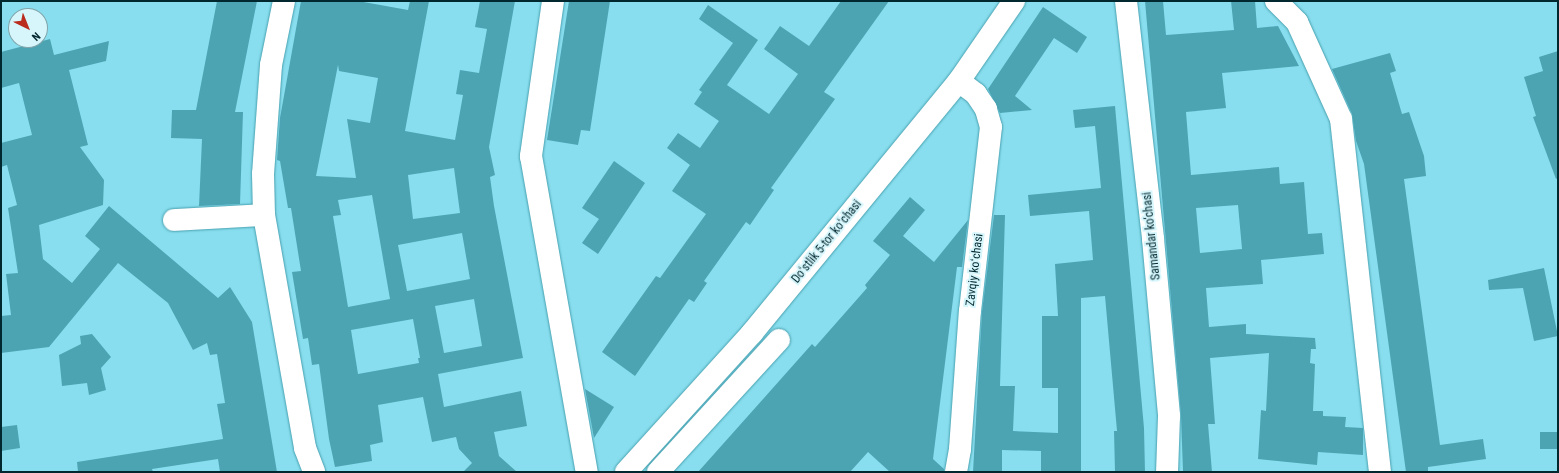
<!DOCTYPE html>
<meta charset="utf-8">
<style>
body{margin:0}
#map{position:relative;width:1559px;height:473px;overflow:hidden;background:#88deee;font-family:"Roboto Condensed",sans-serif}
div>[style]{position:absolute}
.building>*{inset:0;background:#4ca4b3;transform-origin:0 0}
.roads{filter:drop-shadow(0 0 1px #48a0af) drop-shadow(0 0 1px #48a0af)}
.minor>*{height:22px;margin:-11px;padding:0 11px;transform-origin:11px;border-radius:11px;background:#fff}
span{translate:-50% -50%;white-space:nowrap;text-align:center;line-height:1.15;-webkit-text-stroke:4px #d6f6fc;paint-order:stroke}
.street-label{font-size:12px;color:#01282e}
.frame{position:absolute;inset:0;border:2px solid #01282e;pointer-events:none}
.north{position:absolute;left:8px;top:8px;width:40px;height:40px;box-sizing:border-box;background:#d6f6fc;border:1px solid #81a4aa;border-radius:50%;rotate:137deg;font-size:11px;font-weight:700;line-height:16px;text-align:center;color:#01282e}
.north::after{content:'';display:block;margin:auto;width:14px;height:18px;background:#ba2c1e;clip-path:polygon(50% 0,100% 100%,50% 72%,0 100%)}
</style>
<div id="map">
<div class="building">
<div style="clip-path:polygon(217px 1px,257px 1px,235px 112px,243px 112px,240px 204px,199px 206px,202px 139px,171px 138px,172px 110px,196px 110px)"></div>
<div style="clip-path:polygon(evenodd,301px 1px,358px 1px,408px 10px,410px 1px,429px 1px,405px 131px,455px 140px,463px 95px,456px 94px,460px 70px,479px 73px,487px 29px,475px 27px,480px 1px,515px 1px,489px 147px,495px 175px,490px 177px,494px 206px,523px 358px,438px 374px,444px 407px,521px 391px,527px 426px,494px 432px,499px 456px,517px 472px,463px 472px,472px 463px,459px 449px,456px 437px,432px 442px,423px 397px,378px 405px,383px 442px,370px 445px,372px 461px,335px 467px,329px 439px,319px 364px,312px 365px,308px 338px,303px 339px,292px 272px,301px 271px,291px 208px,288px 208px,280px 161px,277px 160px,280px 118px,301px 1px,338px 65px,339px 71px,378px 78px,370px 123px,347px 119px,356px 178px,316px 176px,338px 65px,301px 1px,454px 168px,460px 213px,413px 219px,408px 175px,454px 168px,301px 1px,372px 195px,390px 299px,348px 307px,333px 216px,341px 215px,338px 200px,372px 195px,301px 1px,462px 233px,470px 279px,407px 291px,398px 245px,462px 233px,301px 1px,474px 299px,482px 346px,444px 353px,435px 306px,474px 299px,301px 1px,413px 319px,420px 358px,418px 358px,419px 363px,358px 374px,351px 330px,413px 319px)"></div>
<div style="clip-path:polygon(569px 1px,610px 1px,590px 131px,581px 130px,578px 145px,547px 140px)"></div>
<div style="clip-path:polygon(841px 1px,889px 1px,824px 92px,835px 99px,771px 188px,774px 190px,750px 225px,746px 222px,704px 281px,707px 283px,694px 302px,689px 299px,635px 376px,602px 352px,656px 276px,660px 278px,706px 214px,672px 191px,690px 165px,667px 148px,678px 133px,700px 148px,719px 121px,694px 104px,702px 92px,699px 90px,733px 43px,699px 19px,708px 5px,758px 40px,727px 85px,769px 114px,798px 74px,764px 49px,780px 26px,809px 46px)"></div>
<div style="clip-path:polygon(evenodd,1145px 1px,1163px 1px,1166px 35px,1234px 30px,1231px 1px,1255px 1px,1257px 28px,1278px 26px,1299px 66px,1222px 73px,1226px 108px,1186px 112px,1191px 175px,1279px 167px,1280px 184px,1304px 182px,1308px 234px,1322px 233px,1324px 254px,1261px 260px,1263px 284px,1206px 288px,1209px 327px,1246px 324px,1246px 334px,1315px 338px,1316px 349px,1311px 349px,1310px 363px,1315px 364px,1313px 411px,1323px 411px,1323px 416px,1346px 417px,1345px 427px,1363px 428px,1363px 455px,1318px 452px,1317px 465px,1258px 459px,1261px 410px,1266px 411px,1269px 353px,1210px 358px,1215px 424px,1208px 424px,1212px 472px,1183px 472px,1181px 415px,1145px 1px,1238px 205px,1242px 249px,1200px 253px,1196px 208px,1238px 205px)"></div>
<div style="clip-path:polygon(1043px 7px,1087px 37px,1077px 53px,1054px 38px,1015px 96px,1032px 110px,1000px 113px,988px 89px)"></div>
<div style="clip-path:polygon(50px 39px,54px 55px,109px 41px,106px 61px,69px 70px,88px 145px,80px 147px,104px 180px,103px 205px,39px 225px,43px 259px,72px 283px,100px 249px,85px 236px,109px 206px,218px 298px,230px 287px,252px 322px,277px 472px,220px 472px,218px 459px,152px 469px,153px 472px,78px 472px,77px 462px,223px 439px,217px 404px,225px 403px,217px 354px,210px 355px,207px 343px,193px 350px,168px 303px,118px 263px,49px 347px,1px 353px,1px 316px,11px 315px,6px 274px,18px 273px,8px 208px,17px 205px,7px 165px,1px 167px,1px 143px,32px 135px,19px 83px,1px 88px,1px 52px)"></div>
<div style="clip-path:polygon(1558px 51px,1558px 178px,1556px 179px,1533px 117px,1536px 116px,1524px 77px,1543px 71px,1539px 57px)"></div>
<div style="clip-path:polygon(1390px 53px,1396px 71px,1390px 73px,1402px 114px,1409px 112px,1424px 156px,1426px 176px,1404px 179px,1440px 445px,1483px 439px,1486px 459px,1428px 467px,1428px 472px,1406px 472px,1364px 164px,1356px 141px,1352px 114px,1332px 69px)"></div>
<div style="clip-path:polygon(1115px 106px,1144px 428px,1145px 472px,1115px 472px,1114px 431px,1117px 431px,1105px 296px,1081px 298px,1081px 472px,1041px 472px,1041px 451px,1002px 450px,1002px 472px,973px 472px,982px 312px,994px 215px,1005px 215px,1000px 386px,1015px 386px,1013px 431px,1058px 433px,1058px 388px,1042px 388px,1042px 316px,1058px 316px,1055px 264px,1093px 260px,1089px 211px,1030px 216px,1028px 195px,1101px 188px,1095px 126px,1075px 128px,1073px 110px)"></div>
<div style="clip-path:polygon(614px 161px,645px 183px,598px 254px,582px 243px,599px 219px,582px 208px)"></div>
<div style="clip-path:polygon(910px 197px,925px 210px,903px 236px,934px 262px,968px 220px,962px 267px,957px 267px,933px 459px,944px 469px,944px 472px,890px 472px,868px 452px,850px 472px,698px 472px,812px 344px,815px 347px,867px 288px,865px 285px,890px 255px,873px 241px)"></div>
<div style="clip-path:polygon(1544px 268px,1558px 336px,1534px 341px,1523px 288px,1489px 290px,1488px 280px)"></div>
<div style="clip-path:polygon(92px 334px,111px 357px,101px 368px,106px 390px,89px 395px,87px 383px,62px 386px,59px 355px,81px 344px,80px 336px)"></div>
<div style="clip-path:polygon(585px 389px,614px 407px,594px 438px)"></div>
<div style="clip-path:polygon(17px 425px,20px 448px,1px 451px,1px 427px)"></div>
<div style="left:1558px;top:432px;width:17px;height:18px;rotate:90deg"></div>
</div>
<div class="roads">
<div class="minor">
<div style="left:284px;top:1px;width:65px;rotate:101.5deg"></div>
<div style="left:271px;top:65px;width:109px;rotate:94.2deg"></div>
<div style="left:263px;top:174px;width:41px;rotate:88.6deg"></div>
<div style="left:264px;top:215px;width:237px;rotate:80deg"></div>
<div style="left:305px;top:448px;width:26px;rotate:69deg"></div>
<div style="left:553px;top:1px;width:157px;rotate:98.1deg"></div>
<div style="left:531px;top:156px;width:321px;rotate:80deg"></div>
<div style="left:1126px;top:1px;width:240px;rotate:83.5deg"></div>
<div style="left:1153px;top:239px;width:178px;rotate:84.8deg"></div>
<div style="left:1169px;top:416px;width:56px;rotate:92deg"></div>
<div style="left:1276px;top:1px;width:30px;rotate:45deg"></div>
<div style="left:1297px;top:22px;width:107px;rotate:65.6deg"></div>
<div style="left:1341px;top:119px;width:355px;rotate:83.7deg"></div>
<div style="left:174px;top:220px;width:90px;rotate:-3.2deg"></div>
<div style="left:626px;top:472px;width:188px;rotate:-47.8deg"></div>
<div style="left:752px;top:333px;width:326px;rotate:-50.6deg"></div>
<div style="left:959px;top:81px;width:97px;rotate:-55.5deg"></div>
<div style="left:658px;top:472px;width:179px;rotate:-47.5deg"></div>
<div style="left:956px;top:472px;width:23px;rotate:-80deg"></div>
<div style="left:960px;top:449px;width:138px;rotate:-85.9deg"></div>
<div style="left:970px;top:311px;width:185px;rotate:-83.5deg"></div>
<div style="left:991px;top:127px;width:19px;rotate:-106deg"></div>
<div style="left:986px;top:109px;width:18px;rotate:-124deg"></div>
<div style="left:976px;top:94px;width:21px;rotate:-143deg"></div>
</div>
</div>
<div class="street-label">
<span style="left:1152px;top:236px;rotate:-96deg">Samandar ko‘chasi</span>
<span style="left:827px;top:242px;rotate:-51deg">Doʻstlik 5-tor koʻchasi</span>
<span style="left:975px;top:270px;rotate:-83deg">Zavqiy koʻchasi</span>
</div>
<div class="frame"></div>
<div class="north">N</div>
</div>
